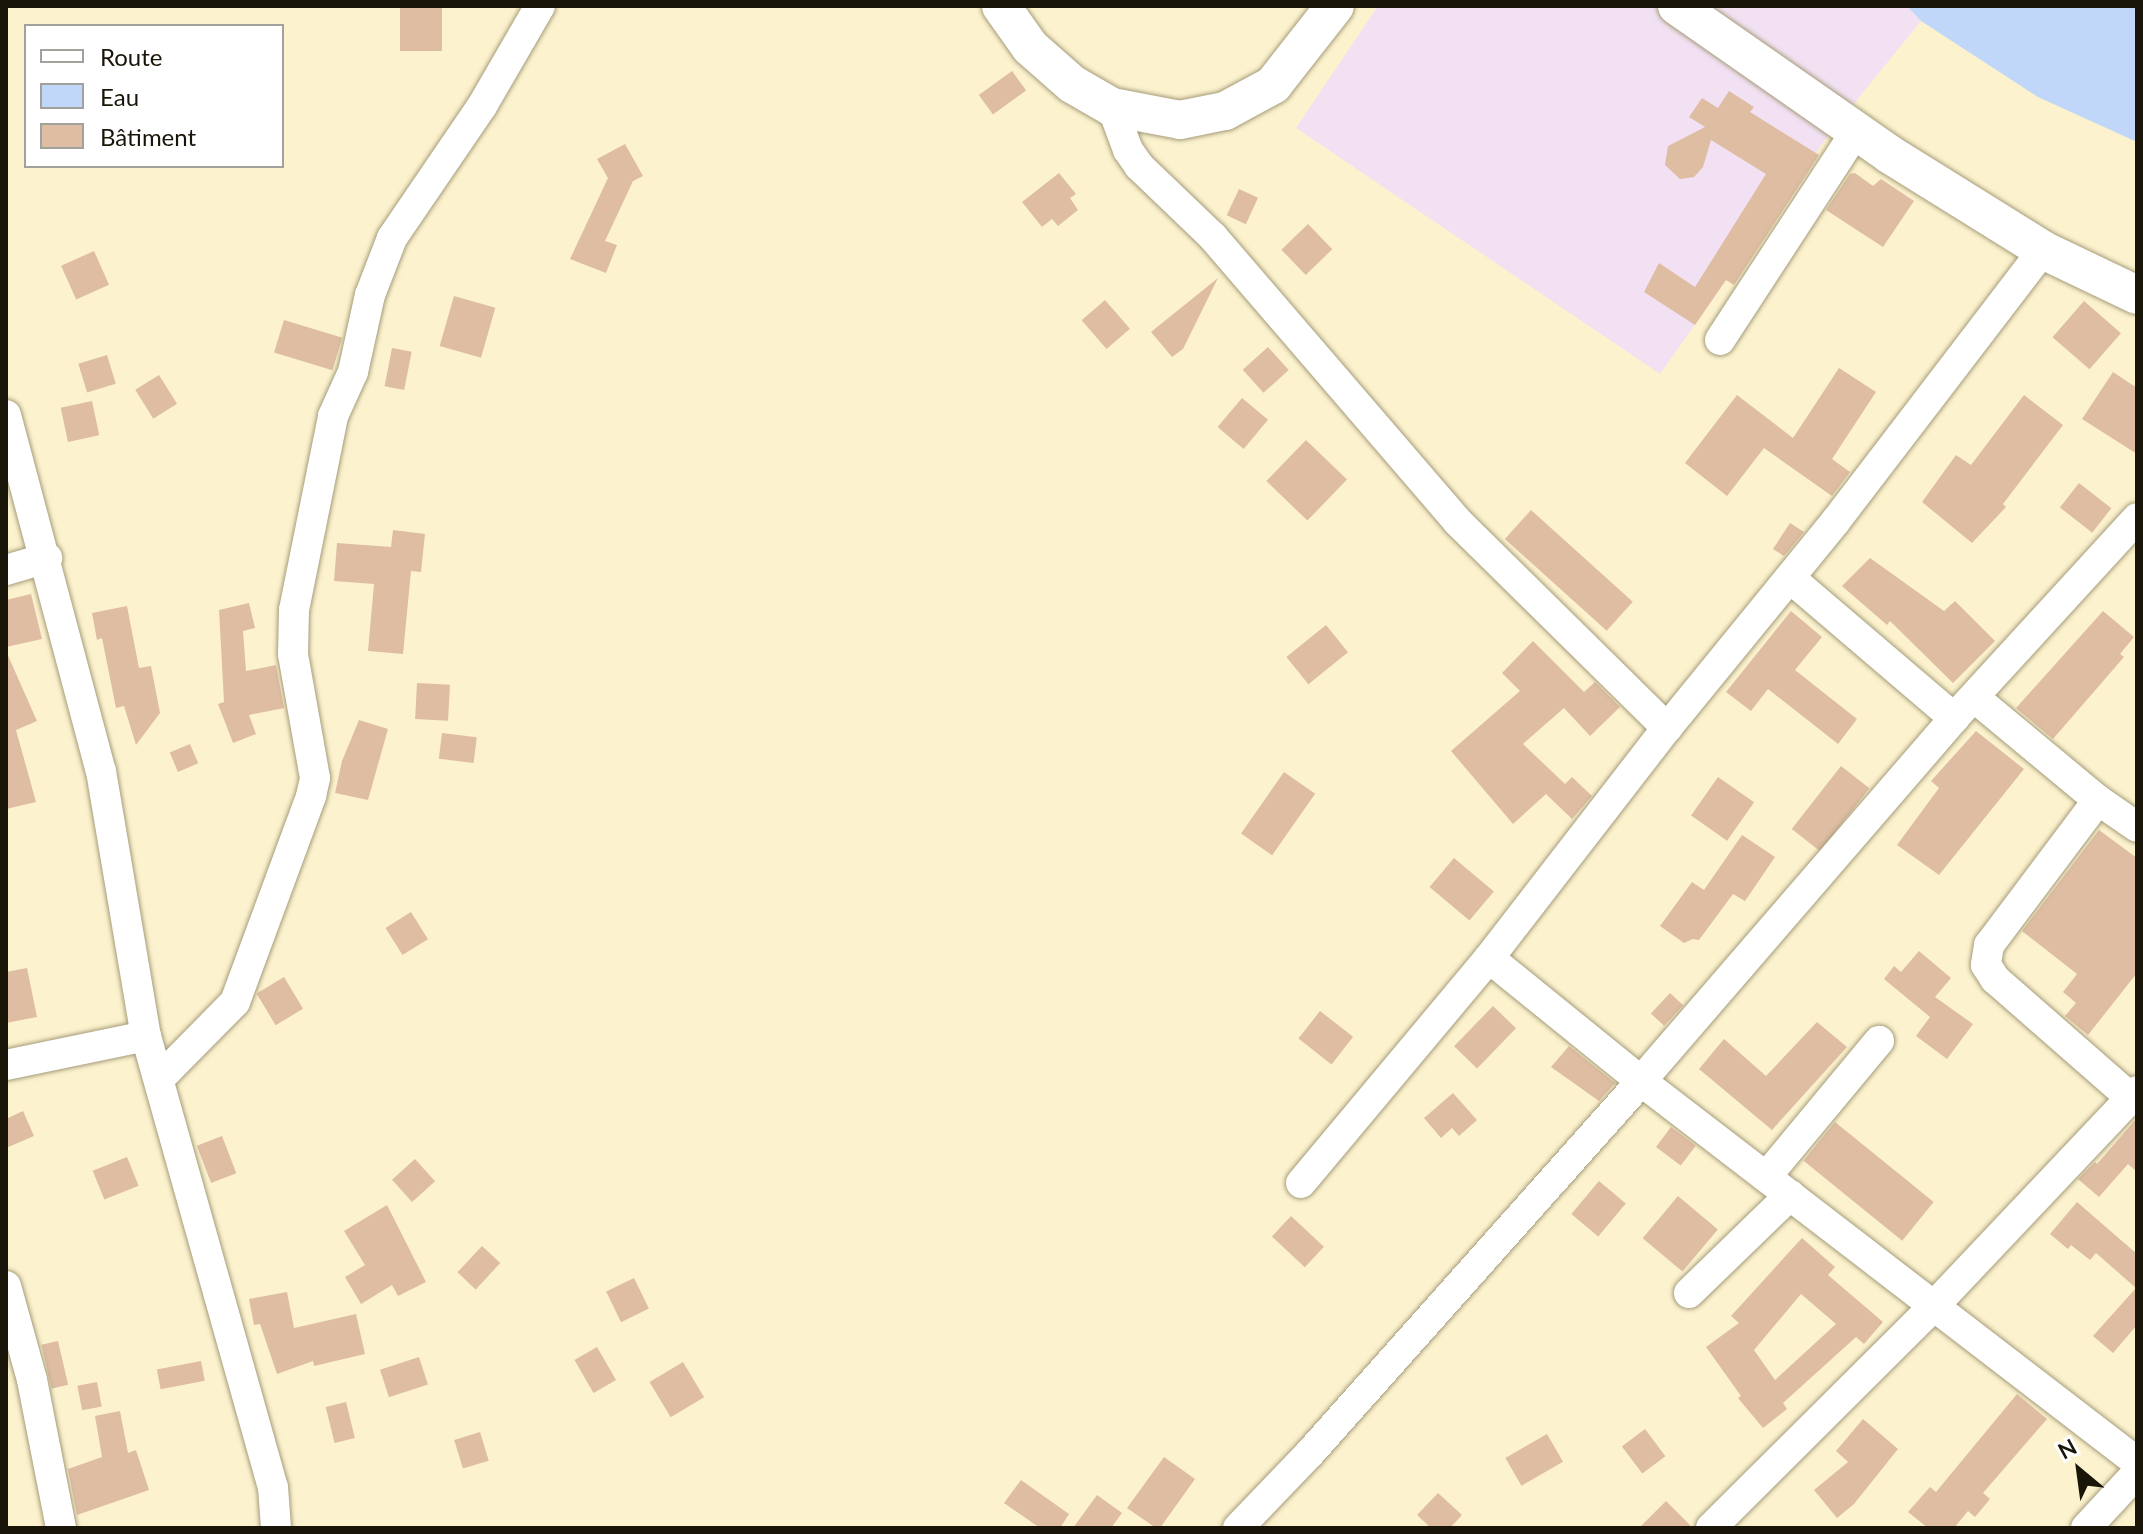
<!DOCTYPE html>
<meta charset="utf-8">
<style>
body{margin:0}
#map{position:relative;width:2143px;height:1534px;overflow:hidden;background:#fcf2ce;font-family:Lato,sans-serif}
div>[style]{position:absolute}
.industrial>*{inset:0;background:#f2e1f3}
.water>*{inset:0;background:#c1d7f9}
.building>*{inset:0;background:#dfbda3;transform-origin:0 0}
.roads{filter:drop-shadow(0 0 2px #a59c7a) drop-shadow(0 0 2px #a59c7a)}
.minor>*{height:30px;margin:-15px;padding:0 15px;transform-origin:15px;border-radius:15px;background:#fff}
.tertiary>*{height:38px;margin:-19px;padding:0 19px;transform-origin:19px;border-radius:19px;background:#fff}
span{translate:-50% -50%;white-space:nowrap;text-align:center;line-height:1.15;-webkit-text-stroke:8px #fff;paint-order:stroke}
.frame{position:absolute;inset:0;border:8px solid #191508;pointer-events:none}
.legend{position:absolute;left:24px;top:24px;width:260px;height:144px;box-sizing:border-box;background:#fff;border:2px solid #a3a19c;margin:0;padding:10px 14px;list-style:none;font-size:24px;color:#191508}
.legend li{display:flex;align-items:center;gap:16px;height:40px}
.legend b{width:40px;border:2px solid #a3a19c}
.north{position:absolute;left:2039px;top:1430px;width:80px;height:80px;-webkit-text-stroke:6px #fff;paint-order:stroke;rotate:331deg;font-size:22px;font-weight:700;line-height:32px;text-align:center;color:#191508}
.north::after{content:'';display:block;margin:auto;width:28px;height:36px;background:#191508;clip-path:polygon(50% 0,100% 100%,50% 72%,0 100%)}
</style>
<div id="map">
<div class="industrial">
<div style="clip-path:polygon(1378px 6px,1907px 6px,1921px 21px,1830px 133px,1660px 374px,1296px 128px)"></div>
</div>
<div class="water">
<div style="clip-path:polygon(1907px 6px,2137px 6px,2137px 142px,2038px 97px,1921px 21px)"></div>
</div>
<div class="building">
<div style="left:400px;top:6px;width:42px;height:45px"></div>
<div style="left:1012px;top:71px;width:24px;height:41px;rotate:54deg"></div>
<div style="clip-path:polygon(1729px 91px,1754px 107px,1750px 112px,1819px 155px,1734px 285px,1726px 280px,1695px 325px,1644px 292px,1659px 263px,1695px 287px,1766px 174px,1711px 140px,1703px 167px,1694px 177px,1680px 179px,1665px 165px,1668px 146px,1705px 127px,1689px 117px,1702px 98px,1718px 108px)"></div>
<div style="clip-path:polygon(625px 144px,643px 176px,633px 181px,605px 241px,617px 245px,606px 273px,570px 259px,608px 178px,597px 159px)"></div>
<div style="clip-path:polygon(1059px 173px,1076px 194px,1070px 198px,1078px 210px,1058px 226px,1052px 219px,1042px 227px,1022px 202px)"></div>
<div style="clip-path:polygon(1855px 173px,1873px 186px,1881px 179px,1914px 201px,1883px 247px,1826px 210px,1850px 174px)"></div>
<div style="left:1239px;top:189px;width:21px;height:29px;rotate:25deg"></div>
<div style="left:1308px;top:224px;width:35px;height:37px;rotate:46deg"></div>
<div style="left:94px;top:251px;width:37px;height:36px;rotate:66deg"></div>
<div style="clip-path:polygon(1218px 278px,1183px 349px,1172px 357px,1151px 332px)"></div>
<div style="left:454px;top:296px;width:43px;height:52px;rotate:16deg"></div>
<div style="left:1105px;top:300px;width:38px;height:31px;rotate:49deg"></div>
<div style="left:2084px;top:301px;width:49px;height:48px;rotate:41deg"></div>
<div style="left:284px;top:320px;width:61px;height:34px;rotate:17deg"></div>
<div style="left:1268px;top:347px;width:31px;height:34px;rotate:48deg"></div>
<div style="left:392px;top:348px;width:20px;height:39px;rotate:11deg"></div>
<div style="left:107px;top:355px;width:30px;height:30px;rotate:73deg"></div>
<div style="clip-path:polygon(1839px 368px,1876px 392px,1832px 459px,1850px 472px,1832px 496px,1764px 448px,1727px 496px,1685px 463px,1737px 395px,1793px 438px)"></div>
<div style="clip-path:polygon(2113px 372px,2137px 388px,2137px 454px,2082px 419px)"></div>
<div style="left:159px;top:375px;width:34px;height:28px;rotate:58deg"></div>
<div style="clip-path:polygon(2024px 395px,2063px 425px,2003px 504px,2006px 507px,1972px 543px,1922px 502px,1956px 455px,1971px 465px)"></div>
<div style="left:1242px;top:398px;width:34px;height:38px;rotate:40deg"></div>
<div style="left:92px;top:401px;width:35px;height:32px;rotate:78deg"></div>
<div style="left:1306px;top:440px;width:57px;height:57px;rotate:44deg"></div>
<div style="left:2079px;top:483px;width:41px;height:31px;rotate:38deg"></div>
<div style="left:1531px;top:510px;width:137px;height:39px;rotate:42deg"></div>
<div style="clip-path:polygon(1790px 523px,1804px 532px,1784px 556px,1773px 549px)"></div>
<div style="clip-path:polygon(393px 530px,425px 534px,421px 572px,411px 571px,403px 654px,368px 651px,374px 584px,334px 581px,337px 543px,391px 547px)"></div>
<div style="clip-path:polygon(1870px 558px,1944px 611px,1955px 601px,1995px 641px,1953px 683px,1890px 621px,1887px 625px,1842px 586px)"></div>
<div style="clip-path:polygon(31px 594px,42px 639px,6px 647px,6px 600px)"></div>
<div style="clip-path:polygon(249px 603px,255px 628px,243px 631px,246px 671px,276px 665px,284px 708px,249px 715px,256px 734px,233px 743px,218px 704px,224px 702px,219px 610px)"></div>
<div style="clip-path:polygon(127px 606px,139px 668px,151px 666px,160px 713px,136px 745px,124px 706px,116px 708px,102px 638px,97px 640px,92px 613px)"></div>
<div style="clip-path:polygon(1791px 611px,1822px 637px,1795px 670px,1857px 719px,1838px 744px,1768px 689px,1751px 711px,1726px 692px)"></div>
<div style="clip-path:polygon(2103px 611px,2134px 637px,2120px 654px,2124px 657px,2053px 739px,2016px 708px)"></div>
<div style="left:1326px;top:625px;width:35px;height:51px;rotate:51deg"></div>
<div style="clip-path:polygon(1533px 641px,1584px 692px,1595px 682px,1620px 707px,1590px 736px,1564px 708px,1523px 744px,1565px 784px,1572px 777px,1592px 796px,1572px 819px,1546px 794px,1513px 824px,1451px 751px,1520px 691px,1502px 673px)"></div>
<div style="clip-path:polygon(6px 651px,37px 721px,16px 730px,36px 802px,6px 809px)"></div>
<div style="left:417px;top:683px;width:33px;height:36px;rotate:3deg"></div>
<div style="clip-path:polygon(359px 720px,388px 729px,368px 800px,335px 793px,342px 761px)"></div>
<div style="clip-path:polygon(1976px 731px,2024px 769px,1939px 875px,1897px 845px,1939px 788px,1931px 781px)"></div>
<div style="left:442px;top:733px;width:35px;height:26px;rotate:7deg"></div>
<div style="left:190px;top:744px;width:21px;height:22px;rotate:67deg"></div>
<div style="left:1841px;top:766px;width:36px;height:80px;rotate:38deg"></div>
<div style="left:1284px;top:772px;width:38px;height:75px;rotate:35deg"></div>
<div style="left:1718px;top:777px;width:44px;height:47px;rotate:35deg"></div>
<div style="clip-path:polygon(2099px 830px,2137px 858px,2137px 973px,2088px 1035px,2065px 1016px,2076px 1003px,2063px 992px,2077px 974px,2022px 931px)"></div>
<div style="clip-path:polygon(1742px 835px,1775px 857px,1745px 901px,1733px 894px,1699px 940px,1693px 939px,1684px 943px,1660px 926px,1692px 882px,1704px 890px)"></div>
<div style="left:1454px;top:858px;width:52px;height:38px;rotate:40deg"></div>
<div style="left:411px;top:912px;width:32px;height:30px;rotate:58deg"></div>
<div style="clip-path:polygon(1919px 951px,1951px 978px,1935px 997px,1973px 1024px,1947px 1059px,1916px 1036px,1930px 1017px,1884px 979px,1894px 966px,1901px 972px)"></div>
<div style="clip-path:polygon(27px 968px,37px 1017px,6px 1023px,6px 972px)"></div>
<div style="left:284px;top:977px;width:37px;height:32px;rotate:59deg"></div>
<div style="left:1670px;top:993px;width:18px;height:28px;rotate:43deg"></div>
<div style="left:1493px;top:1006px;width:32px;height:56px;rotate:44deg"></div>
<div style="left:1320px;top:1011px;width:42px;height:35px;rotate:38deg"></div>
<div style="clip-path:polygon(1817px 1022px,1847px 1047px,1772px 1130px,1699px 1069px,1724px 1039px,1766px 1076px)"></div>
<div style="clip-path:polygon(1569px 1046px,1615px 1083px,1599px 1101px,1551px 1067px)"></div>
<div style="clip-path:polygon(1453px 1093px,1477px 1120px,1459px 1136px,1452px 1128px,1441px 1138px,1424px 1118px)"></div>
<div style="clip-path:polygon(23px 1111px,34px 1136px,6px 1148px,6px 1119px)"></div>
<div style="clip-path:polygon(2137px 1118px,2137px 1172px,2128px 1164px,2099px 1197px,2078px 1179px,2095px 1162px,2097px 1164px)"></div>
<div style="left:1835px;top:1122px;width:127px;height:50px;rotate:39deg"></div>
<div style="left:1671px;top:1127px;width:31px;height:25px;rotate:37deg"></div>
<div style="left:222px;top:1136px;width:40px;height:27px;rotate:69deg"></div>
<div style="left:127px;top:1157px;width:31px;height:37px;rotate:68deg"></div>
<div style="left:415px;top:1159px;width:30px;height:31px;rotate:48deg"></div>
<div style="left:1599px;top:1181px;width:35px;height:43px;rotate:40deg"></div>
<div style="left:1678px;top:1196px;width:52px;height:55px;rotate:40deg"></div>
<div style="clip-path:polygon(2077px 1202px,2137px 1254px,2137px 1325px,2113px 1353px,2093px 1336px,2136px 1288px,2096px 1253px,2090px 1260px,2071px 1245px,2068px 1249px,2050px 1234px)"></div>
<div style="clip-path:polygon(387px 1205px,426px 1282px,398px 1296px,392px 1285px,361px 1304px,345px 1277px,365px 1265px,344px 1231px)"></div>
<div style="left:1291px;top:1216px;width:45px;height:28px;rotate:43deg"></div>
<div style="clip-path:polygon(evenodd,1802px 1238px,1835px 1267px,1828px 1275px,1883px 1322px,1864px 1344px,1856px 1337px,1783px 1403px,1787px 1409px,1763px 1428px,1738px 1398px,1741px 1396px,1706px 1347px,1739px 1323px,1731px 1316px,1802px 1238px,1801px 1294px,1836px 1324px,1775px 1380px,1754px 1350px,1801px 1294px)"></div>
<div style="left:482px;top:1246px;width:25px;height:36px;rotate:43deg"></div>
<div style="left:634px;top:1278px;width:34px;height:31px;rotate:64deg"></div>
<div style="clip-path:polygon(287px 1292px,294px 1328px,356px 1314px,365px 1354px,314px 1366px,313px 1361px,277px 1374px,260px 1324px,254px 1325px,249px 1299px)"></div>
<div style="left:58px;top:1341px;width:45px;height:17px;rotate:77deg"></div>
<div style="left:597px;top:1347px;width:38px;height:26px;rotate:60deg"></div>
<div style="left:419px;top:1357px;width:29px;height:41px;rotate:72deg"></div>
<div style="left:201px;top:1361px;width:20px;height:45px;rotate:79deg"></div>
<div style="left:683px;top:1362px;width:41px;height:39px;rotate:59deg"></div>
<div style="left:97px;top:1382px;width:25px;height:20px;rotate:79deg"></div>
<div style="clip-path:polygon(2017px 1394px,2047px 1419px,1983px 1493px,1990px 1499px,1975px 1517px,1968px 1511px,1954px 1528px,1928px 1528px,1908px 1512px,1930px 1487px,1936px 1492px)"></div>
<div style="left:346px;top:1402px;width:37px;height:21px;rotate:76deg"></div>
<div style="clip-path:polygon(120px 1411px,128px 1453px,136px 1450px,149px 1490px,77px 1515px,68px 1469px,102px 1457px,95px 1416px)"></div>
<div style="clip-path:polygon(1863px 1419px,1898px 1449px,1854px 1504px,1837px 1518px,1814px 1490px,1848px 1462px,1836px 1451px)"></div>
<div style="left:1645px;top:1429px;width:34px;height:29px;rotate:53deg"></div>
<div style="left:480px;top:1432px;width:30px;height:27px;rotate:73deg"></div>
<div style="left:1547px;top:1434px;width:32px;height:48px;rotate:60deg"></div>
<div style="clip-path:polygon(1164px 1457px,1195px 1479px,1160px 1528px,1156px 1528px,1127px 1508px)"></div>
<div style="clip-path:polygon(1021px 1480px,1069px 1514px,1060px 1528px,1040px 1528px,1004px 1503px)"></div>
<div style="clip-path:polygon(1438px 1493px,1462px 1515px,1450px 1528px,1431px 1528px,1417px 1515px)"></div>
<div style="clip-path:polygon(1097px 1495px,1122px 1513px,1111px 1528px,1073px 1528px)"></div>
<div style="clip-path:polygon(1666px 1501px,1693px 1528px,1639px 1528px)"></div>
</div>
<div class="roads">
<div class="minor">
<div style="left:1112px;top:107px;width:46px;rotate:69.6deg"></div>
<div style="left:1128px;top:150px;width:19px;rotate:55deg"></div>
<div style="left:1139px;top:166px;width:103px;rotate:43.8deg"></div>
<div style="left:1213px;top:237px;width:374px;rotate:49.3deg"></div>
<div style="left:1457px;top:521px;width:295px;rotate:44.6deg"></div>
<div style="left:1720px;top:340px;width:249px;rotate:-56.9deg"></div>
<div style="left:6px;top:415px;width:368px;rotate:75.1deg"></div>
<div style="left:101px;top:771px;width:269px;rotate:80.4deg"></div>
<div style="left:146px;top:1036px;width:469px;rotate:74.3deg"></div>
<div style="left:273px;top:1487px;width:41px;rotate:85.8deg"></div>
<div style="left:6px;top:570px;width:43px;rotate:-16.3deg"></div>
<div style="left:1790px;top:578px;width:216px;rotate:40.5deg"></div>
<div style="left:1975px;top:698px;width:160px;rotate:39.7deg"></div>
<div style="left:2098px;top:800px;width:47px;rotate:34.7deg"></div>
<div style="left:2098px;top:800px;width:181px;rotate:126.9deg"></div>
<div style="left:1989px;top:945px;width:20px;rotate:99deg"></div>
<div style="left:1986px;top:965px;width:17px;rotate:57deg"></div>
<div style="left:1995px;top:979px;width:181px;rotate:41.2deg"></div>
<div style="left:1489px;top:958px;width:196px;rotate:39deg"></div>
<div style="left:1641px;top:1081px;width:625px;rotate:37.53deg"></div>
<div style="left:6px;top:1065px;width:143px;rotate:-11.7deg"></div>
<div style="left:159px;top:1079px;width:108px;rotate:-45.4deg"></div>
<div style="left:235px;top:1002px;width:220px;rotate:-69.7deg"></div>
<div style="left:311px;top:796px;width:18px;rotate:-77deg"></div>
<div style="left:315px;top:778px;width:126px;rotate:-100.1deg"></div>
<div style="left:293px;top:654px;width:44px;rotate:-88.7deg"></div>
<div style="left:294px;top:610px;width:198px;rotate:-78.6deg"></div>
<div style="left:333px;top:416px;width:48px;rotate:-65.6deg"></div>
<div style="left:353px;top:372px;width:79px;rotate:-77.6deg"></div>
<div style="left:370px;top:295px;width:61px;rotate:-68.9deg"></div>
<div style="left:392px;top:238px;width:160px;rotate:-55.7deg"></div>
<div style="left:482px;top:106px;width:116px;rotate:-59.9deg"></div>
<div style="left:1766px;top:1177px;width:177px;rotate:-50.3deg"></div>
<div style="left:1301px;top:1183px;width:293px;rotate:-50.1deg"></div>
<div style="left:1489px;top:958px;width:291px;rotate:-52.3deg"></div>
<div style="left:1667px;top:728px;width:266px;rotate:-50.8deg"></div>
<div style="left:1835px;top:522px;width:342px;rotate:-52.6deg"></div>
<div style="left:6px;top:1286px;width:98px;rotate:74.5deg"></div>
<div style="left:32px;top:1380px;width:151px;rotate:78.9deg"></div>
<div style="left:1689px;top:1293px;width:141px;rotate:-44.1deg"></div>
<div style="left:1238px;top:1528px;width:104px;rotate:-46.2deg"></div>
<div style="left:1310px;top:1453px;width:498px;rotate:-48.3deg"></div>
<div style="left:1641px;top:1081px;width:479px;rotate:-49.2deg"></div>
<div style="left:1954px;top:718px;width:271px;rotate:-47.5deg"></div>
<div style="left:1711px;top:1528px;width:313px;rotate:-44.9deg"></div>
<div style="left:1933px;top:1307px;width:297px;rotate:-46.6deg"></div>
<div style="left:2086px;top:1528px;width:75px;rotate:-47.2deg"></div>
</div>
<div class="tertiary">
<div style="left:1001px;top:6px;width:50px;rotate:54.7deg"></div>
<div style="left:1030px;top:47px;width:56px;rotate:41.4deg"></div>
<div style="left:1072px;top:84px;width:46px;rotate:29.9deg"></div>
<div style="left:1112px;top:107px;width:69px;rotate:10.8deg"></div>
<div style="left:1180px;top:120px;width:46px;rotate:-11.3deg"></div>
<div style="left:1225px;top:111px;width:55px;rotate:-28.4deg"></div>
<div style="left:1273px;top:85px;width:100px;rotate:-51.9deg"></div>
<div style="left:1677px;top:6px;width:259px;rotate:34.9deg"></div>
<div style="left:1889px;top:154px;width:181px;rotate:31.9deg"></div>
<div style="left:2043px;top:250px;width:104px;rotate:25.6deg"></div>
</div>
</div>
<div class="frame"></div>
<ul class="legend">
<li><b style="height:10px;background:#fff"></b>Route</li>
<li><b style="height:22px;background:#c1d7f9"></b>Eau</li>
<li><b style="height:22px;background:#dfbda3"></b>Bâtiment</li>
</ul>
<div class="north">N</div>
</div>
